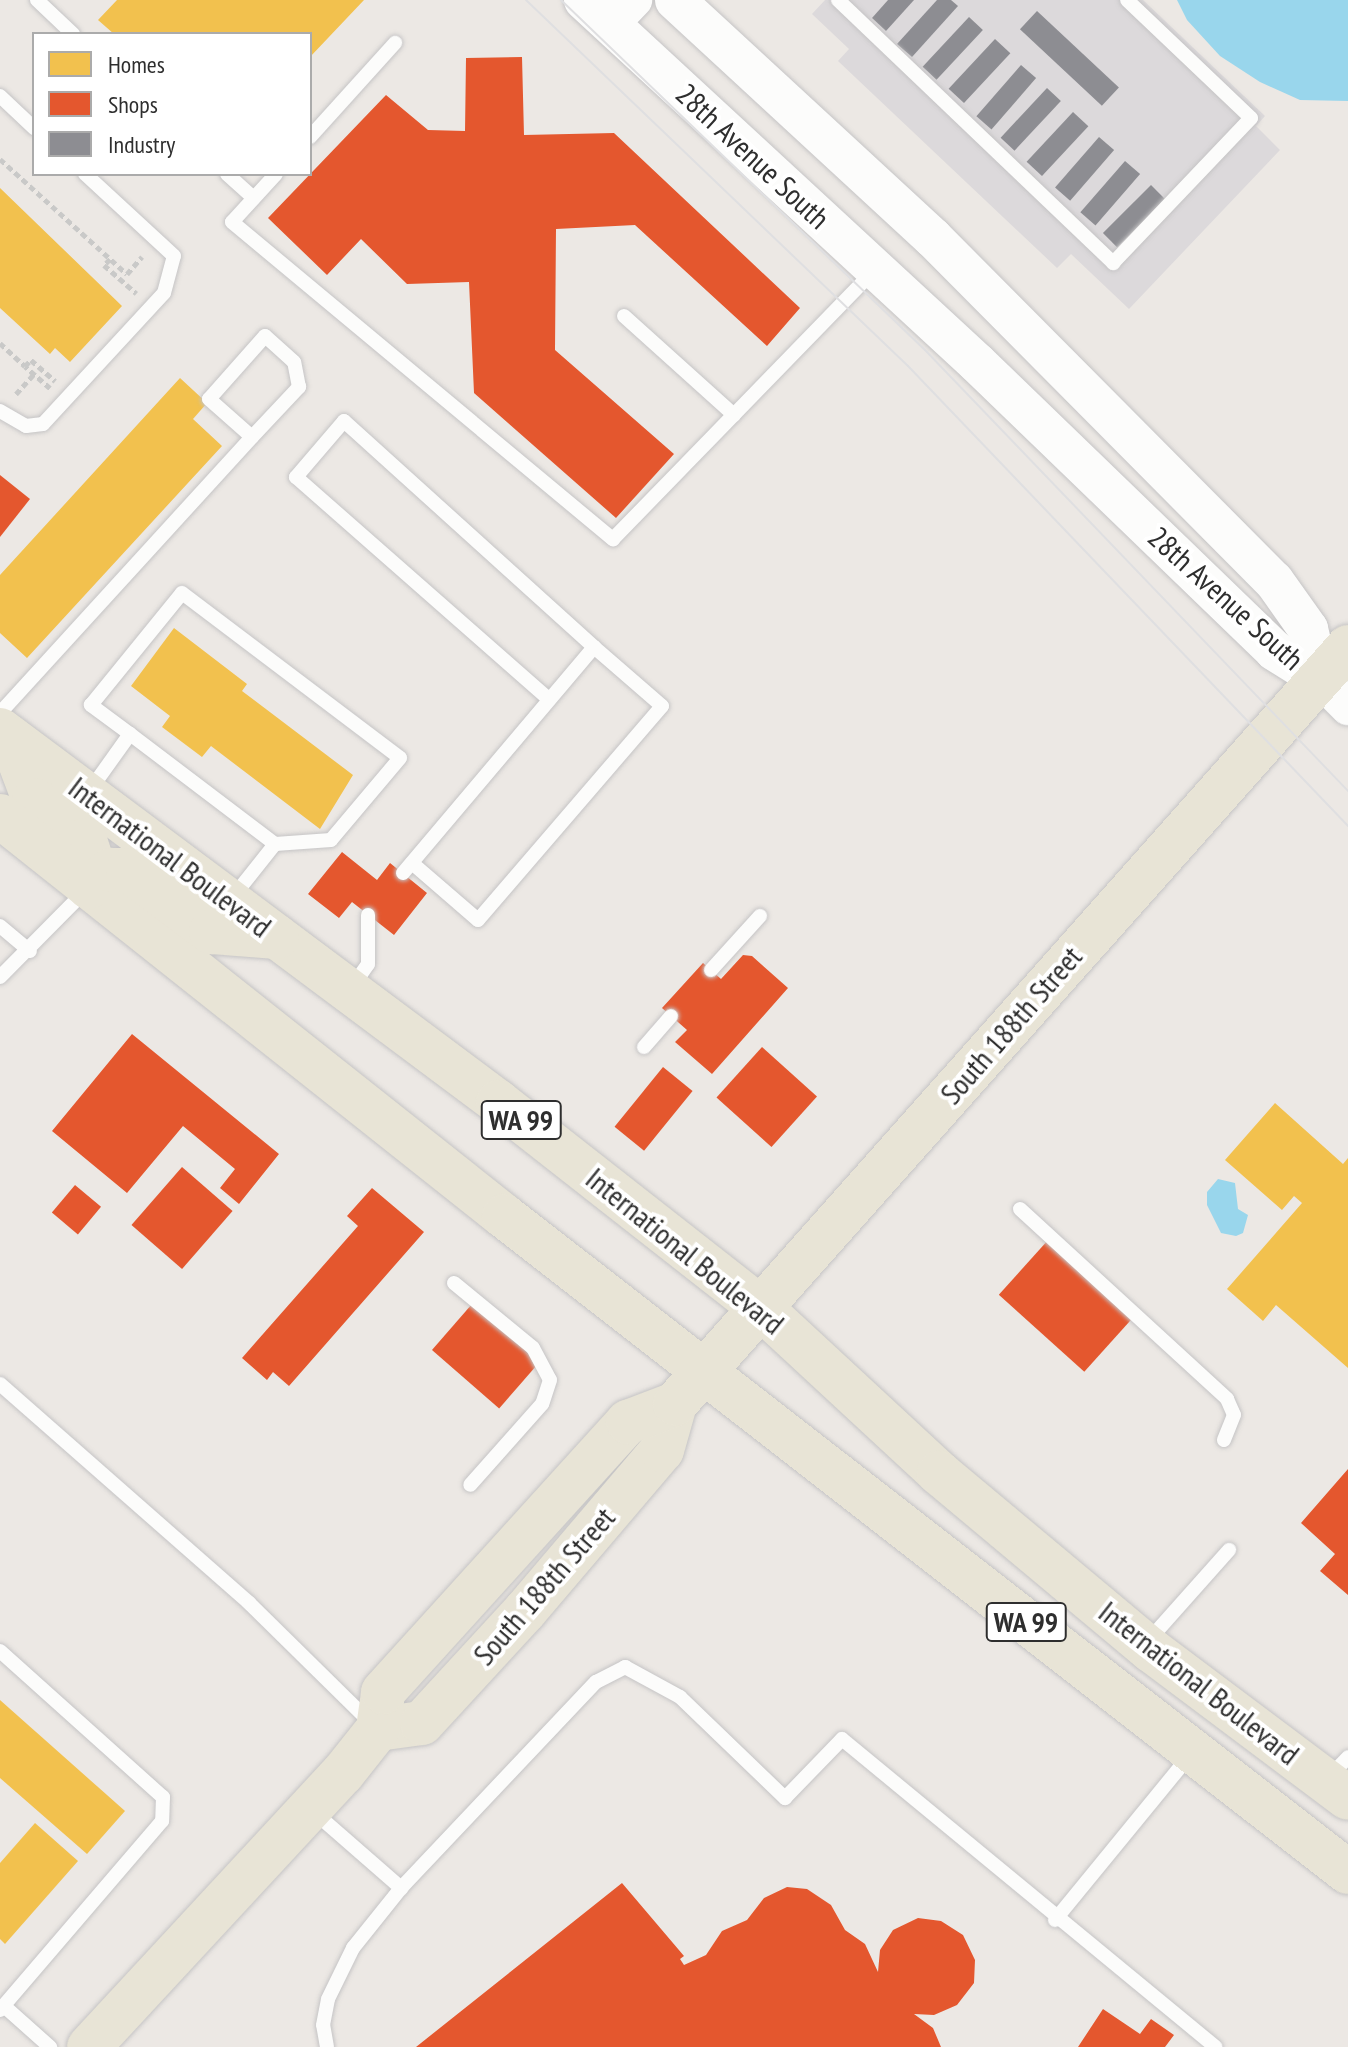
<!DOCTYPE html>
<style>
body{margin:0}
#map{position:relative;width:1348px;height:2047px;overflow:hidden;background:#ece8e4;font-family:"PT Sans Narrow",sans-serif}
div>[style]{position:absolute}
.industrial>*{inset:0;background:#dcd9db}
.water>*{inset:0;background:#99d6ec}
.homes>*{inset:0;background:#f2c14e}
.shops>*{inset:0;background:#e4572e;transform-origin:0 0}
.industry>*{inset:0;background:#8d8d92;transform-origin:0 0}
.path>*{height:5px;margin-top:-2.5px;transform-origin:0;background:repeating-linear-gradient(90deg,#c9c9c8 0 6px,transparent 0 10px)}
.roads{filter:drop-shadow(0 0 2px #c5c4c5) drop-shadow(0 0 2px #c5c4c5)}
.service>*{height:14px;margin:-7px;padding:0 7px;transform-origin:7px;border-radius:7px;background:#fcfcfb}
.tertiary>*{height:36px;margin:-18px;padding:0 18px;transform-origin:18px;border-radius:18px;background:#fcfcfb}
.secondary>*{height:40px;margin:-20px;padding:0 20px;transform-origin:20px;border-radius:20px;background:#fcfcfb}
.primary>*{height:44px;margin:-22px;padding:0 22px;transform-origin:22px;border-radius:22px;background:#e8e4d6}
.tram>*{height:2px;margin:-1px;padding:0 1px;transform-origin:1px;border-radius:1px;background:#dfdfe1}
span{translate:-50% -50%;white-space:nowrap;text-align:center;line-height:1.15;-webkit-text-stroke:8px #fff;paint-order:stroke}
.shield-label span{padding:2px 6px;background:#fff;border:2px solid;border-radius:6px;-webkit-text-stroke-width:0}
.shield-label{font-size:28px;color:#2e2e2e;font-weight:700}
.street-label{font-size:30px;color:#2e2e2e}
.legend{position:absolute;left:32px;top:32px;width:280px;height:144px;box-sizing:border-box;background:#fff;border:2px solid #ababab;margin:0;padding:10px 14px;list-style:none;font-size:24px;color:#2e2e2e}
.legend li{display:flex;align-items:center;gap:16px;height:40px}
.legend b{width:40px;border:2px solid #ababab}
</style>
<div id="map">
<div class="industrial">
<div style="clip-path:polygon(825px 0,1143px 0,1265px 116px,1256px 126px,1280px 150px,1129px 309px,1071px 254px,1057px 268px,838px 61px,849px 49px,812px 14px)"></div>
</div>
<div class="water">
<div style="clip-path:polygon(1177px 0,1348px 0,1348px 101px,1300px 100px,1260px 82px,1220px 56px,1187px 20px)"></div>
<div style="clip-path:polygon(1218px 1179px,1235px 1183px,1238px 1209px,1248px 1215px,1243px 1233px,1236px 1236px,1221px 1233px,1207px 1205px,1207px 1192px)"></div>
</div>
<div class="homes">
<div style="clip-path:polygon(117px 0,364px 0,310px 57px,310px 34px,114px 34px,98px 20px)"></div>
<div style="clip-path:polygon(0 188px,122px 306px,70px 362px,55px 348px,50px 354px,0 308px)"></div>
<div style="clip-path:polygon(180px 378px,207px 403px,193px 419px,222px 446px,27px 658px,0 633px,0 575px)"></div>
<div style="clip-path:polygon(174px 628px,247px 684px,242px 691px,353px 775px,320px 829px,211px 746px,202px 757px,162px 727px,170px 716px,131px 686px)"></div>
<div style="clip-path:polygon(1275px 1103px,1343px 1164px,1348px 1158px,1348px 1368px,1276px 1305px,1263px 1321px,1227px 1289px,1302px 1203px,1294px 1196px,1282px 1210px,1225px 1160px)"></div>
<div style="clip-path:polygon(0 1700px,125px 1811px,87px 1854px,0 1778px)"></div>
<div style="clip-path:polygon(35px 1823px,78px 1861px,5px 1944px,0 1939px,0 1863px)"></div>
</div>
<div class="shops">
<div style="clip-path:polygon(522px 57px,524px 135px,614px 133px,800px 308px,767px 346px,635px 225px,556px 229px,555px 350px,674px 454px,616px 518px,474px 393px,469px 282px,407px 284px,361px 239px,327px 275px,268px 218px,386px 95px,428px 130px,465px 131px,466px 58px)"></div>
<div style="clip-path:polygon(0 475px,30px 499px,0 537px)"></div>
<div style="clip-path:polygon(342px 852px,377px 880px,390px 863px,427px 893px,394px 935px,352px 902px,339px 918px,308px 894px)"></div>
<div style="clip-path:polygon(743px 955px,752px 956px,788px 988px,712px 1074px,675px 1042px,687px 1030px,662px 1008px,703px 963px,721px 979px)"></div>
<div style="clip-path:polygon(132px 1034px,279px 1154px,239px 1204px,220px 1188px,235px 1169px,183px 1126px,127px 1193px,52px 1131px)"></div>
<div style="left:762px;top:1047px;width:74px;height:68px;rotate:42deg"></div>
<div style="left:663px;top:1067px;width:38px;height:77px;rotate:39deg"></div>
<div style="left:182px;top:1167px;width:67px;height:77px;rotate:41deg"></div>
<div style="left:75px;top:1185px;width:34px;height:36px;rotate:40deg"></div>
<div style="clip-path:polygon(372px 1188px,424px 1232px,289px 1386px,273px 1372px,267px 1380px,242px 1358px,358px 1226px,347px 1216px)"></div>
<div style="left:1049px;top:1239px;width:115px;height:75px;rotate:42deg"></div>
<div style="left:472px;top:1304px;width:89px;height:61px;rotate:41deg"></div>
<div style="clip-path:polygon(1348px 1469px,1348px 1595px,1320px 1571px,1335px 1554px,1301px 1523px)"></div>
<div style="clip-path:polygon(622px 1883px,684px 1956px,680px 1959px,684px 1965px,706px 1955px,722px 1931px,747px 1920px,764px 1898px,787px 1887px,807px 1889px,831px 1905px,845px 1930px,865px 1944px,878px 1972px,880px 1950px,893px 1930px,918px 1918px,941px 1921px,963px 1935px,975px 1960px,974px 1983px,957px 2005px,934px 2015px,914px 2014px,933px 2028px,941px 2047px,416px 2047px)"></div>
<div style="clip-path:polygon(1103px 2009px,1140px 2034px,1151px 2019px,1174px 2035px,1165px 2047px,1078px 2047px)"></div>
</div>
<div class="industry">
<div style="clip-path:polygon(888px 0,914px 0,886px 31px,872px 18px)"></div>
<div style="clip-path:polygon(937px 0,951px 0,958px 6px,912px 57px,897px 44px)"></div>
<div style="left:1037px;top:11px;width:112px;height:25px;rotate:43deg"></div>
<div style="left:969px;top:17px;width:19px;height:68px;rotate:43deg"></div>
<div style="left:995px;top:39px;width:21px;height:68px;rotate:43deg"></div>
<div style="left:1021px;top:65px;width:20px;height:68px;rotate:41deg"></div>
<div style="left:1047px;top:88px;width:19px;height:68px;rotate:43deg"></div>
<div style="left:1073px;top:112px;width:21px;height:68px;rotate:43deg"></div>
<div style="left:1099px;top:137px;width:20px;height:67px;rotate:41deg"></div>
<div style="left:1125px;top:161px;width:20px;height:68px;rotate:41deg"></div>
<div style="left:1151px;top:185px;width:20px;height:68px;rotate:45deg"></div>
</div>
<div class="path">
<div style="left:0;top:159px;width:171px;rotate:42.2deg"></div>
<div style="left:127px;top:274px;width:23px;rotate:-49deg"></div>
<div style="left:110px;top:259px;width:8px;rotate:135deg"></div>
<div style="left:104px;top:265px;width:43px;rotate:41.2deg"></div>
<div style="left:0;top:343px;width:34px;rotate:43deg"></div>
<div style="left:50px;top:388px;width:33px;rotate:-139deg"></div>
<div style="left:25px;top:366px;width:8px;rotate:-45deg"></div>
<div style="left:31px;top:360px;width:32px;rotate:41deg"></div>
<div style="left:16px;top:394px;width:27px;rotate:-48deg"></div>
</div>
<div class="roads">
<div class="service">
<div style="left:37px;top:0;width:50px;rotate:43.4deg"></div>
<div style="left:838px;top:0;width:381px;rotate:43.7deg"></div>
<div style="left:1113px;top:263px;width:200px;rotate:-46.4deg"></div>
<div style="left:1251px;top:118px;width:171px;rotate:-136.4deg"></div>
<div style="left:0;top:96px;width:47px;rotate:43.3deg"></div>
<div style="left:310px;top:137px;width:127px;rotate:-47.9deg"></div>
<div style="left:227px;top:174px;width:36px;rotate:42deg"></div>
<div style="left:276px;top:174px;width:65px;rotate:132.5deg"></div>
<div style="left:232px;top:222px;width:496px;rotate:39.8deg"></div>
<div style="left:613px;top:539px;width:374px;rotate:-45.8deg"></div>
<div style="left:624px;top:316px;width:148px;rotate:42deg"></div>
<div style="left:0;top:411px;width:30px;rotate:30deg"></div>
<div style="left:26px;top:426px;width:17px;rotate:-7deg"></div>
<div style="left:43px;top:424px;width:178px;rotate:-47.3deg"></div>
<div style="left:164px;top:293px;width:38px;rotate:-75deg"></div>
<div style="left:174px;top:256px;width:121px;rotate:-137.3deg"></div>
<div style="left:0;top:713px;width:374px;rotate:-47.6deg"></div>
<div style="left:252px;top:437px;width:69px;rotate:-46.8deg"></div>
<div style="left:299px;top:387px;width:25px;rotate:-101deg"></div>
<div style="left:294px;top:362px;width:39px;rotate:-138deg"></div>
<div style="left:265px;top:336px;width:84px;rotate:131.6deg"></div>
<div style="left:209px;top:399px;width:57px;rotate:41.5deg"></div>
<div style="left:130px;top:734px;width:49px;rotate:-143.4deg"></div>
<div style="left:91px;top:705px;width:144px;rotate:-50.9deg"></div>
<div style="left:182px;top:593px;width:273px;rotate:37.1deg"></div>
<div style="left:400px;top:758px;width:107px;rotate:130.1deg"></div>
<div style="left:331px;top:840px;width:56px;rotate:175.9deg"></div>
<div style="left:90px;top:790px;width:69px;rotate:-54.5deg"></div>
<div style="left:130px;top:734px;width:182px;rotate:37.2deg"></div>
<div style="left:275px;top:844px;width:69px;rotate:128.5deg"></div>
<div style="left:412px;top:863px;width:87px;rotate:40.8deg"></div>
<div style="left:478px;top:920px;width:282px;rotate:-49.3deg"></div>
<div style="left:662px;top:706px;width:90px;rotate:-139.1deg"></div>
<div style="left:403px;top:873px;width:296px;rotate:-49.8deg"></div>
<div style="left:594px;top:647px;width:337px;rotate:-137.9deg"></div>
<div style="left:344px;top:421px;width:74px;rotate:130.6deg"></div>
<div style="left:296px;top:477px;width:337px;rotate:41.3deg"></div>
<div style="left:0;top:926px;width:39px;rotate:40deg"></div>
<div style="left:711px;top:970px;width:73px;rotate:-47.8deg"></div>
<div style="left:0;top:977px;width:122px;rotate:-45.3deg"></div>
<div style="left:352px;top:987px;width:28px;rotate:-55deg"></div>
<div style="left:368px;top:964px;width:49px;rotate:-90deg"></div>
<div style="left:644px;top:1047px;width:41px;rotate:-48.9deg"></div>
<div style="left:1020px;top:1209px;width:281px;rotate:42.5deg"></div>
<div style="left:1227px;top:1399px;width:17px;rotate:66deg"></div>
<div style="left:1234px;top:1415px;width:27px;rotate:112deg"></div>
<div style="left:454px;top:1283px;width:102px;rotate:39.4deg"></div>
<div style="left:533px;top:1348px;width:36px;rotate:62deg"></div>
<div style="left:550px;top:1380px;width:25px;rotate:108deg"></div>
<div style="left:542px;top:1404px;width:108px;rotate:131.6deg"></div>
<div style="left:0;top:1384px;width:332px;rotate:41.3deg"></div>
<div style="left:249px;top:1603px;width:173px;rotate:44.5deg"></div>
<div style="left:1148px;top:1641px;width:122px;rotate:-48.3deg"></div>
<div style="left:0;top:1651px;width:219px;rotate:41.9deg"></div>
<div style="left:163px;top:1797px;width:24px;rotate:92deg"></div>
<div style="left:162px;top:1821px;width:249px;rotate:130.6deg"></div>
<div style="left:1328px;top:1778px;width:29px;rotate:-46deg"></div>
<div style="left:314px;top:1812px;width:116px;rotate:41.1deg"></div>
<div style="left:1055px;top:1920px;width:213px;rotate:-50.7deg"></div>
<div style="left:4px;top:2006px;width:62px;rotate:41.7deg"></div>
<div style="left:327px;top:2047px;width:22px;rotate:-100deg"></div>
<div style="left:323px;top:2025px;width:26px;rotate:-79deg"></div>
<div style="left:328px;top:1999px;width:57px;rotate:-63.9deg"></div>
<div style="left:353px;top:1948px;width:77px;rotate:-51.3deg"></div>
<div style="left:401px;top:1888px;width:284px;rotate:-46.6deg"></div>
<div style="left:596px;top:1682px;width:33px;rotate:-27deg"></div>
<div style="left:625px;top:1667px;width:63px;rotate:28.6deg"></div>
<div style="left:680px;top:1697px;width:146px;rotate:43.9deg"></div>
<div style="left:785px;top:1798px;width:82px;rotate:-46deg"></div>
<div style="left:842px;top:1739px;width:484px;rotate:39.5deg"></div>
</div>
<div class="tertiary">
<div style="left:610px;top:25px;width:35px;rotate:-46deg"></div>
<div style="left:1320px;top:679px;width:40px;rotate:45deg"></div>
</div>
<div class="secondary">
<div style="left:584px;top:0;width:535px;rotate:42.73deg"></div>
<div style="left:977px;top:363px;width:414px;rotate:44deg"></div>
<div style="left:1275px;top:651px;width:53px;rotate:31.9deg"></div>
<div style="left:675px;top:0;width:351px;rotate:42.7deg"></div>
<div style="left:933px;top:238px;width:484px;rotate:45.2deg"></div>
<div style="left:1274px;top:581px;width:59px;rotate:54.7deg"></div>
<div style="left:1308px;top:629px;width:51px;rotate:76.5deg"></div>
</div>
<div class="primary">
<div style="left:0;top:730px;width:622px;rotate:36.76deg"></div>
<div style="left:498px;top:1102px;width:334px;rotate:38.1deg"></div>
<div style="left:761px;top:1308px;width:243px;rotate:42.8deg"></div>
<div style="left:939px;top:1473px;width:276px;rotate:39.9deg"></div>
<div style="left:1151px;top:1650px;width:246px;rotate:36.9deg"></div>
<div style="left:11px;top:739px;width:65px;rotate:69.3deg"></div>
<div style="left:34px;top:800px;width:65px;rotate:38.1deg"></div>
<div style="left:85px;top:840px;width:26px;rotate:72deg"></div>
<div style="left:93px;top:865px;width:22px;rotate:100deg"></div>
<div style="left:0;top:816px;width:643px;rotate:38.44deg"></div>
<div style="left:504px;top:1216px;width:1069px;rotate:37.86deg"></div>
<div style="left:89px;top:887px;width:28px;rotate:-38deg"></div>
<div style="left:111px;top:870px;width:17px"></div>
<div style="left:128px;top:870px;width:104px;rotate:36.8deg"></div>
<div style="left:211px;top:932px;width:66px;rotate:4.3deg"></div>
<div style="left:378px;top:1729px;width:44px;rotate:-7.8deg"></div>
<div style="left:422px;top:1723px;width:152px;rotate:-47.4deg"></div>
<div style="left:525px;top:1611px;width:211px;rotate:-49.6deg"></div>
<div style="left:662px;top:1450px;width:48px;rotate:-74.2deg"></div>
<div style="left:89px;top:2047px;width:374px;rotate:-47.2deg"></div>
<div style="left:343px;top:1773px;width:56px;rotate:-51.5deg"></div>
<div style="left:378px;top:1729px;width:37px;rotate:-82deg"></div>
<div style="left:383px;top:1692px;width:365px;rotate:-47.8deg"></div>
<div style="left:628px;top:1422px;width:50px;rotate:-21deg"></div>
<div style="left:675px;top:1404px;width:1013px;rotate:-48.36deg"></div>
</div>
</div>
<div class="tram">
<div style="left:526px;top:0;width:529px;rotate:43.77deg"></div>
<div style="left:908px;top:366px;width:637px;rotate:46.27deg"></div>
<div style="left:561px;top:0;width:505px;rotate:43.88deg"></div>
<div style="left:925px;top:350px;width:611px;rotate:46.19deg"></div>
</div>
<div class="shield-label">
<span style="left:521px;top:1120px">WA 99</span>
<span style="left:1026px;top:1622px">WA 99</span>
</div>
<div class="street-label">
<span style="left:753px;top:156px;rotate:43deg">28th Avenue South</span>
<span style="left:1226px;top:598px;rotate:42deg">28th Avenue South</span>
<span style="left:170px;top:857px;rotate:37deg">International Boulevard</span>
<span style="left:1011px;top:1025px;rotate:-49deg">South 188th Street</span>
<span style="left:685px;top:1251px;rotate:39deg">International Boulevard</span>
<span style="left:544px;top:1586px;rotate:-49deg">South 188th Street</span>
<span style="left:1199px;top:1683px;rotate:38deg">International Boulevard</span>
</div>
<ul class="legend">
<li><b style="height:22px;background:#f2c14e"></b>Homes</li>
<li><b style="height:22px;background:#e4572e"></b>Shops</li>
<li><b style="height:22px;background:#8d8d92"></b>Industry</li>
</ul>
</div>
